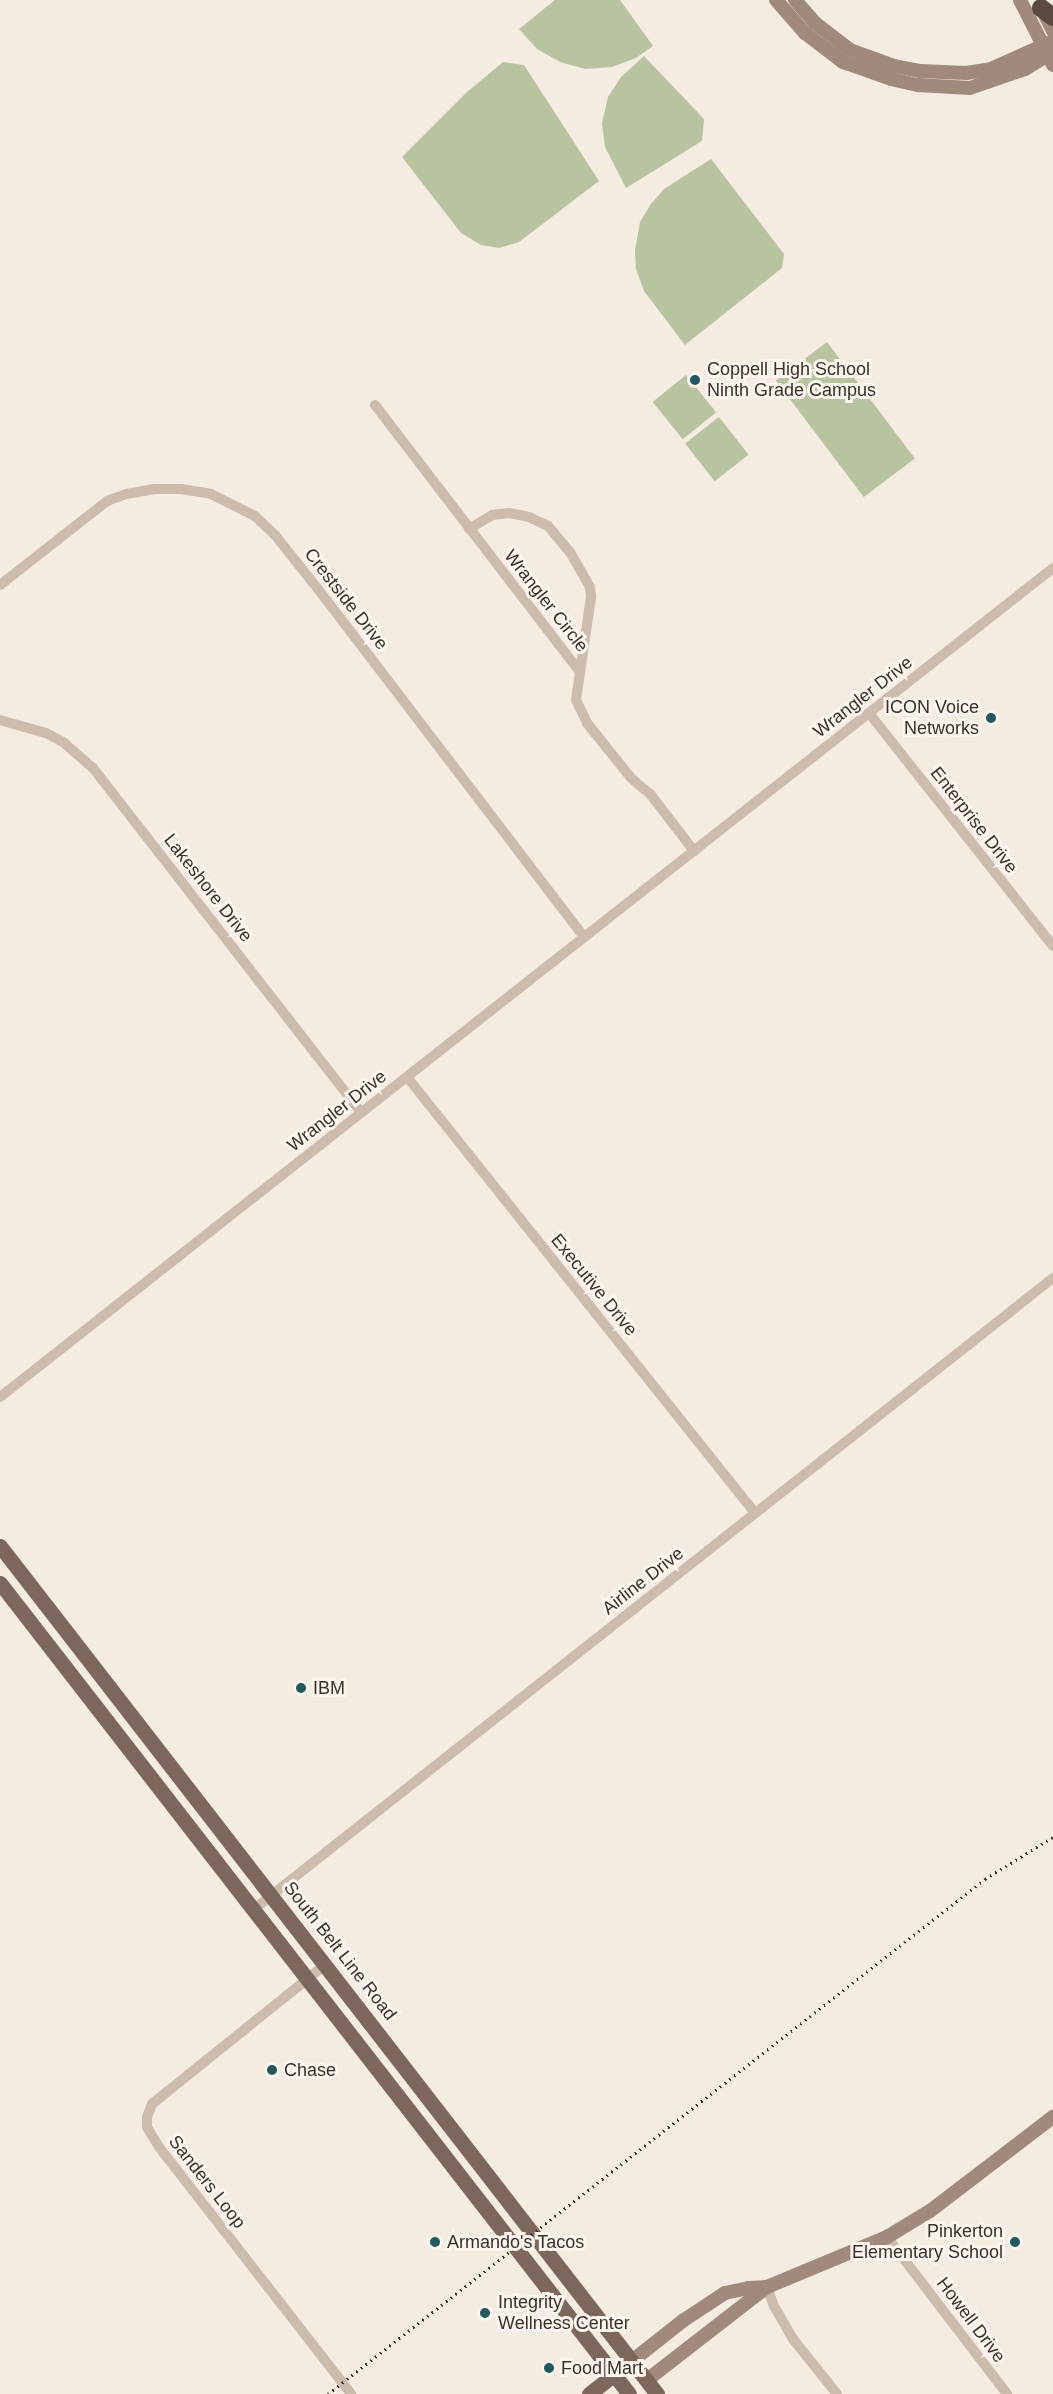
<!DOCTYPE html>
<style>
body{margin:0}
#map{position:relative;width:1053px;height:2394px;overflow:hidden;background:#f4ebe1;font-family:Arial,sans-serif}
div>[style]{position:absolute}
.green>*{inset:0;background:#b8c4a0;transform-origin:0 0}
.street>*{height:10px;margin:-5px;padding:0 5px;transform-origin:5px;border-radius:5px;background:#cdbbac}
.secondary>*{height:14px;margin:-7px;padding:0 7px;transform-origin:7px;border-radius:7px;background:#a18a7d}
.primary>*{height:15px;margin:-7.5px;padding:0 7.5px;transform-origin:7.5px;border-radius:7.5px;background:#7d675c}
.highway>*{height:18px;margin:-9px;padding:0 9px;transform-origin:9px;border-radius:9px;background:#5c4a42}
.rail>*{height:3px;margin-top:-1.5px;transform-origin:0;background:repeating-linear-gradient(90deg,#3b302b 0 1.5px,transparent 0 6px)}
.dots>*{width:16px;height:16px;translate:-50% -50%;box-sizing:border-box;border:3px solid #fbf5ee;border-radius:50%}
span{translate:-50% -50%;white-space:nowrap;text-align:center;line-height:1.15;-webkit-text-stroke:6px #fbf5ee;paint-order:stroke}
.poi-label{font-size:18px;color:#3b302b}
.left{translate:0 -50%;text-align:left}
.right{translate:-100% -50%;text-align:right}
.street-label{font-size:18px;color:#3b302b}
</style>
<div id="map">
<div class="green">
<div style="clip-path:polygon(555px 0,620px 0,653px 46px,636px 58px,612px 67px,585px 69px,560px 62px,537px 49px,519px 29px)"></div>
<div style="clip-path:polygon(644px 56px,704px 119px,702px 141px,626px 188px,605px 147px,602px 123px,608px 97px,621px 77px)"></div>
<div style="clip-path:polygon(503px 62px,524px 65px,599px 181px,519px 242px,499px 248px,481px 245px,461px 233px,402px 157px,466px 93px)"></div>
<div style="clip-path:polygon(711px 159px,784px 254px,782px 268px,685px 345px,644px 291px,636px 269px,635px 250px,640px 222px,651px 204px,664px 189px)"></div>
<div style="left:827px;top:342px;width:146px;height:64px;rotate:53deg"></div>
<div style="left:686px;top:375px;width:48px;height:43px;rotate:51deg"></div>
<div style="left:719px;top:417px;width:48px;height:43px;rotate:52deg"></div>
</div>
<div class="street">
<div style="left:375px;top:405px;width:335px;rotate:52.5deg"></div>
<div style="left:469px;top:529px;width:27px;rotate:-31deg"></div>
<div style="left:492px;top:515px;width:17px;rotate:-7deg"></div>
<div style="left:509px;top:513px;width:20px;rotate:11deg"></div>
<div style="left:529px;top:517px;width:21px;rotate:25deg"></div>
<div style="left:548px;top:526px;width:34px;rotate:50deg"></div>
<div style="left:570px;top:552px;width:40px;rotate:60.3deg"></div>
<div style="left:590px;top:587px;width:10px;rotate:84deg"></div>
<div style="left:591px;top:597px;width:104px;rotate:98.3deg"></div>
<div style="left:576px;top:700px;width:25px;rotate:64deg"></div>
<div style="left:587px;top:723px;width:70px;rotate:51.3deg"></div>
<div style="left:631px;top:778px;width:26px;rotate:40deg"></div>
<div style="left:651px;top:795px;width:71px;rotate:52.5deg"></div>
<div style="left:0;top:585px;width:136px;rotate:-38.1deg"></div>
<div style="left:107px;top:501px;width:20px;rotate:-20deg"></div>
<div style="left:126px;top:494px;width:29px;rotate:-10deg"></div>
<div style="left:155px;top:489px;width:26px"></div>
<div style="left:181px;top:489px;width:30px;rotate:9deg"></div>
<div style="left:211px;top:494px;width:49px;rotate:26.6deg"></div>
<div style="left:255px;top:516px;width:28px;rotate:44deg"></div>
<div style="left:275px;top:535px;width:69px;rotate:51.5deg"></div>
<div style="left:318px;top:589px;width:438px;rotate:52.6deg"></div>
<div style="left:869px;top:713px;width:297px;rotate:51.7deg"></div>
<div style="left:0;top:720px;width:48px;rotate:15.8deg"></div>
<div style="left:46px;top:733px;width:19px;rotate:28deg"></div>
<div style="left:63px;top:742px;width:40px;rotate:41deg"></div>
<div style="left:93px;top:768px;width:436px;rotate:52.1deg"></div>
<div style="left:407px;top:1077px;width:558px;rotate:51.4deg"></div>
<div style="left:0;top:1397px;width:1340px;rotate:-38.21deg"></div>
<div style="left:254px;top:1909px;width:1018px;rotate:-38.3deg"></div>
<div style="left:326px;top:1964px;width:223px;rotate:141.2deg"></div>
<div style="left:152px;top:2104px;width:14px;rotate:111deg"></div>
<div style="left:147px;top:2117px;width:10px;rotate:90deg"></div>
<div style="left:147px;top:2127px;width:23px;rotate:59deg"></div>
<div style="left:159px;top:2147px;width:313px;rotate:52.1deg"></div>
<div style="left:887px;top:2237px;width:198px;rotate:52.6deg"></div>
<div style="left:767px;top:2287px;width:20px;rotate:70deg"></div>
<div style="left:774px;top:2306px;width:38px;rotate:60deg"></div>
<div style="left:793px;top:2339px;width:70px;rotate:51.3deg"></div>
</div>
<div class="secondary">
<div style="left:776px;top:0;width:44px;rotate:48.7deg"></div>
<div style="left:805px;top:33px;width:48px;rotate:37.3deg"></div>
<div style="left:843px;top:62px;width:51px;rotate:19.5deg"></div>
<div style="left:891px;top:79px;width:28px;rotate:13deg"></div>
<div style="left:918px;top:85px;width:52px;rotate:3.3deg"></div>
<div style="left:970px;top:88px;width:58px;rotate:-19.1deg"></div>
<div style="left:1025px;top:69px;width:33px;rotate:-31deg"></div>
<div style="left:795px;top:0;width:30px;rotate:49deg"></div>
<div style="left:815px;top:23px;width:44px;rotate:37.6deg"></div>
<div style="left:850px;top:50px;width:47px;rotate:20deg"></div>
<div style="left:894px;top:66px;width:26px;rotate:11deg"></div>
<div style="left:920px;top:71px;width:46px;rotate:2.5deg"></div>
<div style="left:966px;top:73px;width:25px;rotate:-9deg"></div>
<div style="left:991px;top:69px;width:68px;rotate:-24.3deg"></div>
<div style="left:1020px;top:0;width:73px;rotate:63.1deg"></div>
<div style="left:1042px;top:9px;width:25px;rotate:63deg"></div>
<div style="left:632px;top:2361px;width:66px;rotate:-38.3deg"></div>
<div style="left:684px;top:2320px;width:49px;rotate:-33.4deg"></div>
<div style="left:725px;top:2293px;width:24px;rotate:-12deg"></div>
<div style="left:748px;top:2288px;width:19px;rotate:-3deg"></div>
<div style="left:647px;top:2380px;width:152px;rotate:-37.8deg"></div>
<div style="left:767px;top:2287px;width:130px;rotate:-22.6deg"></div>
<div style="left:887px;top:2237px;width:50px;rotate:-31.2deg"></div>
<div style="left:930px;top:2211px;width:155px;rotate:-37.4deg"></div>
</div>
<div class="primary">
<div style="left:0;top:1546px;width:1073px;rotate:52.23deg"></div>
<div style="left:0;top:1583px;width:1026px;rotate:52.2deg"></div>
<div style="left:589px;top:2394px;width:42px;rotate:-38.2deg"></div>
</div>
<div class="highway">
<div style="left:1041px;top:8px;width:15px;rotate:37deg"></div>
</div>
<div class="rail">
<div style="left:328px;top:2394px;width:835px;rotate:-38.09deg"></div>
<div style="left:985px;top:1879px;width:80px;rotate:-31.7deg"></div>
</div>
<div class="dots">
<div style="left:695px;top:380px;background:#1f5a5e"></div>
<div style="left:991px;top:718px;background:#1f5a5e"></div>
<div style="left:301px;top:1688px;background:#1f5a5e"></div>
<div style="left:272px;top:2070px;background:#1f5a5e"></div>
<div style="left:435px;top:2242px;background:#1f5a5e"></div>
<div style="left:1015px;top:2242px;background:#1f5a5e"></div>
<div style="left:485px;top:2313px;background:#1f5a5e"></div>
<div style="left:549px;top:2368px;background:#1f5a5e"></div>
</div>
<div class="poi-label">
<span class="left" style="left:707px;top:380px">Coppell High School<br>Ninth Grade Campus</span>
<span class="right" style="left:979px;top:718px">ICON Voice<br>Networks</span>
<span class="left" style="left:313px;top:1688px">IBM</span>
<span class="left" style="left:284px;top:2070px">Chase</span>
<span class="right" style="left:1003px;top:2242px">Pinkerton<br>Elementary School</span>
<span class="left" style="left:447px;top:2242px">Armando's Tacos</span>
<span class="left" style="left:498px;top:2313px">Integrity<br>Wellness Center</span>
<span class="left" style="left:561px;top:2368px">Food Mart</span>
</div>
<div class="street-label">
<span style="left:346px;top:599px;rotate:52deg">Crestside Drive</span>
<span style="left:546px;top:601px;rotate:52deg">Wrangler Circle</span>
<span style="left:863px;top:697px;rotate:-38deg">Wrangler Drive</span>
<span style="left:974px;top:820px;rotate:52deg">Enterprise Drive</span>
<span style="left:208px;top:888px;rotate:52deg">Lakeshore Drive</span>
<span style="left:337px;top:1111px;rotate:-38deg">Wrangler Drive</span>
<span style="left:594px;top:1285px;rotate:51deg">Executive Drive</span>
<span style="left:643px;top:1581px;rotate:-38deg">Airline Drive</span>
<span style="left:340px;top:1951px;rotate:52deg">South Belt Line Road</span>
<span style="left:207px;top:2182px;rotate:52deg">Sanders Loop</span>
<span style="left:971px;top:2320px;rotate:53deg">Howell Drive</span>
</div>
</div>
